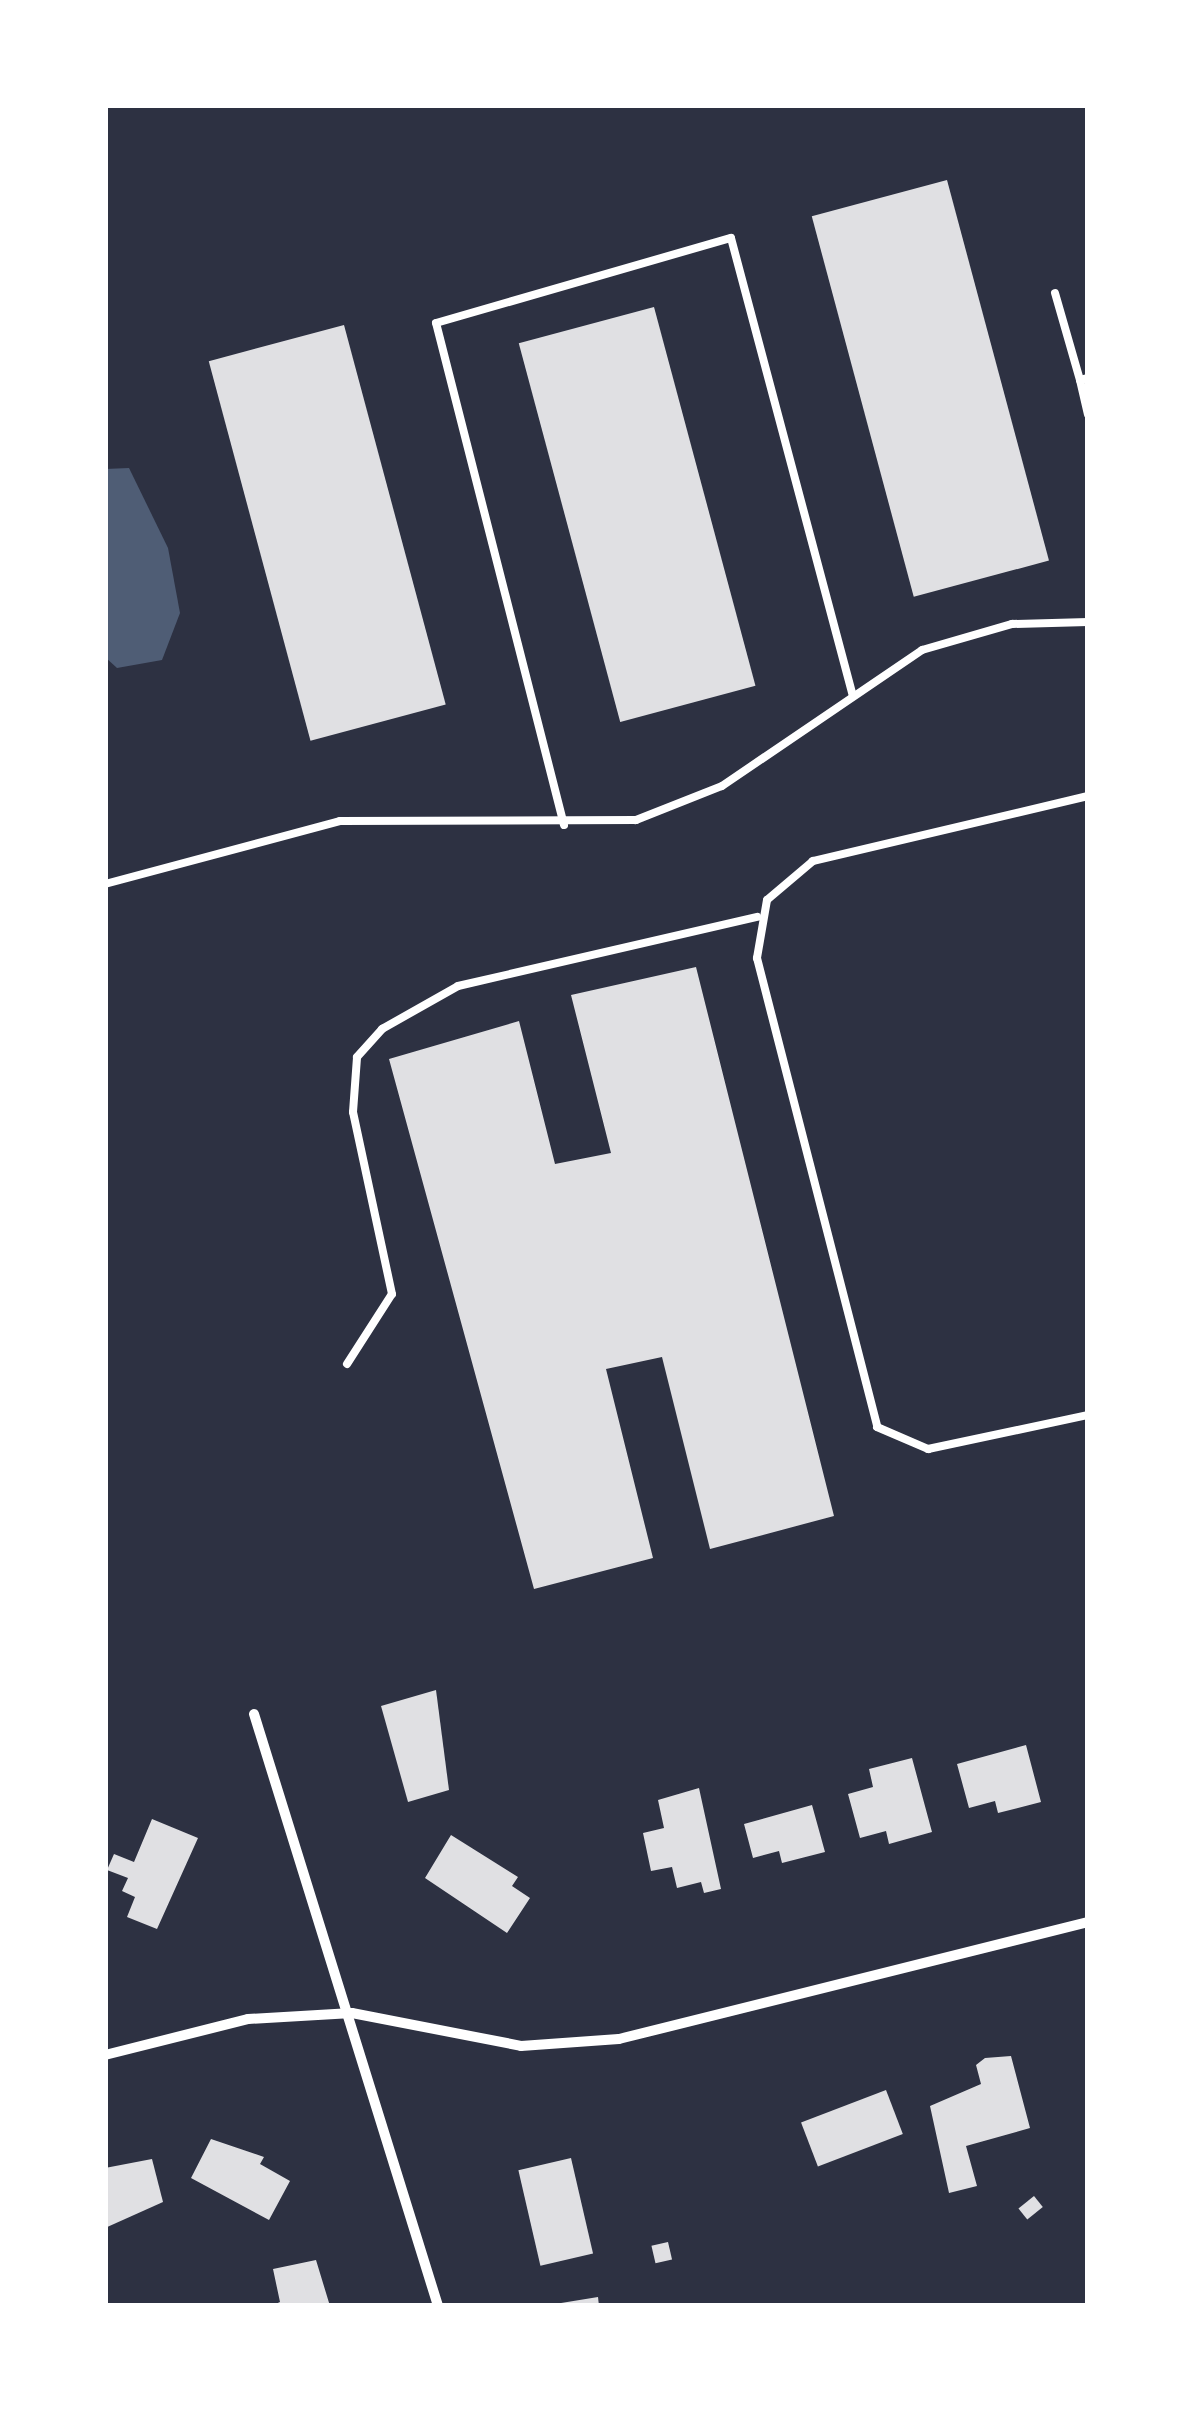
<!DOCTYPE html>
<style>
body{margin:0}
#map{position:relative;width:1193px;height:2411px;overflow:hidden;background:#2d3142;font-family:Raleway,sans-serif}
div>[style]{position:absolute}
.water>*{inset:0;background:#4f5d75}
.building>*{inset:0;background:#e0e0e3;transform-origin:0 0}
.service>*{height:8px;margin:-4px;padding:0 4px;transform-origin:4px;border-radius:4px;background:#fff}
.minor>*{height:10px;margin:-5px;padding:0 5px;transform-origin:5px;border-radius:5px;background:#fff}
span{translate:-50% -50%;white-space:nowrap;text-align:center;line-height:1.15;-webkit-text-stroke:8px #fff;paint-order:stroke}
.frame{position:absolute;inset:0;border:108px solid #fff;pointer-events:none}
</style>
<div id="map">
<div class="water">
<div style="clip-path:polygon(129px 468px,168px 548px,180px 613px,162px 660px,117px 668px,105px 657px,105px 469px)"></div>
</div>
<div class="building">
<div style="left:947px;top:180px;width:394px;height:140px;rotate:75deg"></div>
<div style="left:654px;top:307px;width:392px;height:140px;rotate:75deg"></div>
<div style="left:344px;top:325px;width:393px;height:140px;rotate:75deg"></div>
<div style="clip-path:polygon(696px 967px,834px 1516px,710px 1549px,662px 1357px,606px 1369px,653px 1558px,534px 1589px,389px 1059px,519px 1021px,555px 1164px,611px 1153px,571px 995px)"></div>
<div style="clip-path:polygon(436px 1690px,449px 1790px,408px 1802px,381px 1706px)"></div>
<div style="clip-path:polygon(1026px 1745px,1041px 1802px,998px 1813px,995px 1801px,969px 1808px,957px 1764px)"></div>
<div style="clip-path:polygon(912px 1758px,932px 1832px,889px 1844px,886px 1831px,860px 1838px,848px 1794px,873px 1787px,869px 1769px)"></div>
<div style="clip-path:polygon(699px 1788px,721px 1889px,704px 1893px,701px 1882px,677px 1888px,672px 1867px,651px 1871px,643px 1833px,664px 1828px,658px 1800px)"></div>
<div style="clip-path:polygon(812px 1805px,825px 1852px,782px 1863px,779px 1851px,753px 1858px,744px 1824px)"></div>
<div style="clip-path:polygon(152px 1819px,198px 1838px,157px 1929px,127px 1917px,135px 1897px,122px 1891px,128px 1878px,107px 1870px,114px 1854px,134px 1862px)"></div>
<div style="clip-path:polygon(451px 1835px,518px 1877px,512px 1886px,530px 1898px,507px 1933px,425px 1878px)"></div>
<div style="clip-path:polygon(1011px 2056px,1030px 2128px,966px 2146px,977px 2186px,949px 2193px,930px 2106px,981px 2084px,976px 2065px,985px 2058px)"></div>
<div style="left:886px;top:2090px;width:47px;height:91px;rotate:69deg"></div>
<div style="clip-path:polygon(211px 2139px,264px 2157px,260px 2164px,290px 2181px,269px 2220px,191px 2178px)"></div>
<div style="left:571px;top:2158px;width:98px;height:54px;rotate:77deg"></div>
<div style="clip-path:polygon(152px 2159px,163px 2202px,105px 2228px,105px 2168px)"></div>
<div style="left:1034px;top:2196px;width:14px;height:20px;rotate:51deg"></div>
<div style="left:668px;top:2242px;width:18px;height:17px;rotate:77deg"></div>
<div style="clip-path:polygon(316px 2260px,330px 2306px,271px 2306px,280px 2302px,273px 2269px)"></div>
<div style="clip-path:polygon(598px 2297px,599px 2306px,555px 2306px,555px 2304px)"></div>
</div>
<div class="service">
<div style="left:1055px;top:293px;width:91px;rotate:74deg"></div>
<div style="left:1088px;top:378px;width:8px;rotate:166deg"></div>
<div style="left:1080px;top:380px;width:35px;rotate:77deg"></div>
<div style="left:1088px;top:796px;width:283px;rotate:166.7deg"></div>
<div style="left:813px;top:861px;width:60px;rotate:139.7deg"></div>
<div style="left:767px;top:900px;width:59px;rotate:99.8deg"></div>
<div style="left:757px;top:958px;width:484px;rotate:75.6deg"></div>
<div style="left:877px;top:1427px;width:56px;rotate:23.3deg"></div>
<div style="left:928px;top:1449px;width:164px;rotate:-12deg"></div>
<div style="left:564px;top:825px;width:518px;rotate:-104.3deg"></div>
<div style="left:436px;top:323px;width:307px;rotate:-16.1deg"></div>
<div style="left:731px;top:238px;width:473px;rotate:75.1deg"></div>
<div style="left:105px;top:884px;width:243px;rotate:-15deg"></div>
<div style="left:340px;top:821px;width:296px;rotate:-0.2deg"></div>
<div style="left:636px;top:820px;width:92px;rotate:-21.6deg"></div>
<div style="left:722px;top:786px;width:242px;rotate:-34.2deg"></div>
<div style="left:922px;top:650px;width:94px;rotate:-16.1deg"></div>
<div style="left:1012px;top:624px;width:76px;rotate:-1.5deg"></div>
<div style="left:347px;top:1364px;width:83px;rotate:-57.3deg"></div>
<div style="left:392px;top:1294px;width:186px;rotate:-102.1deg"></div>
<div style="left:353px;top:1112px;width:55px;rotate:-85.8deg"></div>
<div style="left:357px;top:1057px;width:38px;rotate:-48deg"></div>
<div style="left:382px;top:1029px;width:87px;rotate:-29.5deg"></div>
<div style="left:458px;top:986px;width:307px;rotate:-13deg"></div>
</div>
<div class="minor">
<div style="left:254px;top:1714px;width:620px;rotate:72.73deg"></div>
<div style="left:105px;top:2055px;width:147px;rotate:-14.1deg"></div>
<div style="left:248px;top:2019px;width:104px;rotate:-3.3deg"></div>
<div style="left:352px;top:2013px;width:172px;rotate:11deg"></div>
<div style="left:521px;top:2046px;width:98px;rotate:-4.1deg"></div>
<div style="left:619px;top:2039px;width:483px;rotate:-14deg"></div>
</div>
<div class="frame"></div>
</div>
